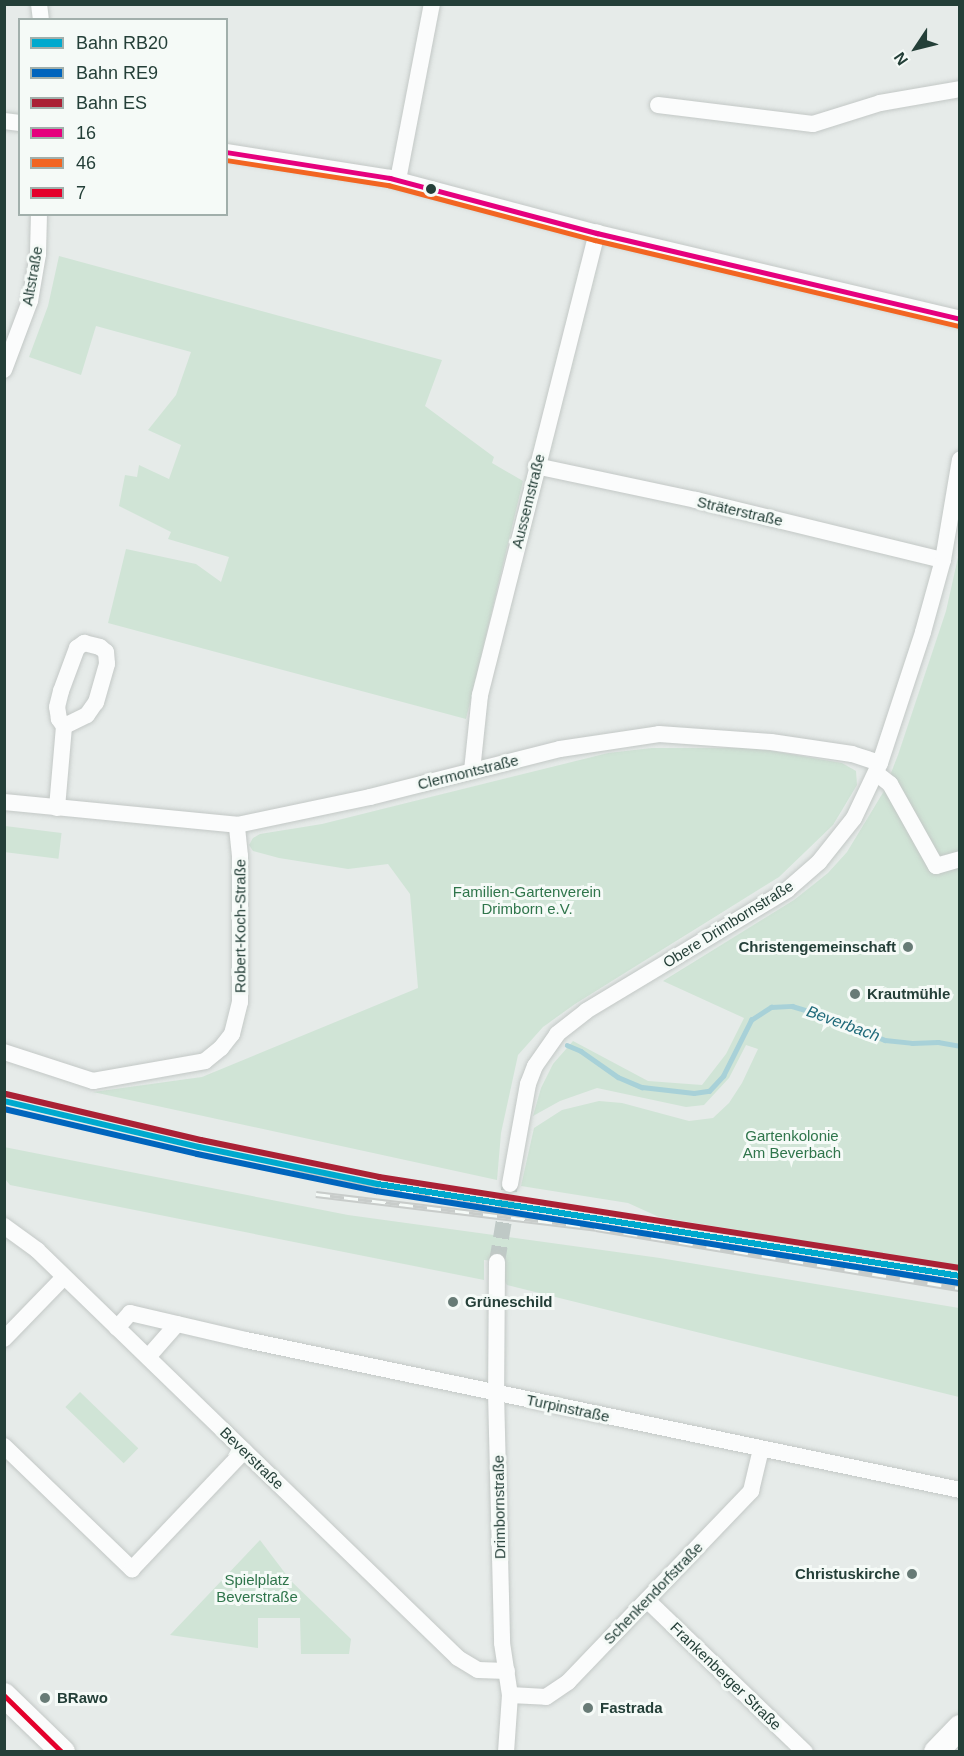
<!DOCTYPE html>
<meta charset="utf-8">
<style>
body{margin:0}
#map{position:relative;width:964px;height:1756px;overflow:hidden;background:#e6ebe9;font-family:Arial,sans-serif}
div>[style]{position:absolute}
.green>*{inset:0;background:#d0e4d6;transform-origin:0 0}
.stream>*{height:4.5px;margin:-2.25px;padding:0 2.25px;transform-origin:2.25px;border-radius:2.25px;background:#a8d1d8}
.street-tunnel>*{height:16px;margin-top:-8px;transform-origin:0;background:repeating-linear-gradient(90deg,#bfc9c6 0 16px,transparent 0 24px)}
.roads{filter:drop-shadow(0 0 2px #c3c8c6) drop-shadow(0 0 2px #c3c8c6)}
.street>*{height:16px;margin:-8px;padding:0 8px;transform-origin:8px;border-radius:8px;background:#fbfcfc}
.secondary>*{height:24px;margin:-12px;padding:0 12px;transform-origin:12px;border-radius:12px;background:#fbfcfc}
.rail>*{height:7px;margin-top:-3.5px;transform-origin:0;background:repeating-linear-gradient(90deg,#f5faf7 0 14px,#c8ccca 0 28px);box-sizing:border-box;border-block:2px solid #c8ccca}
.bus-1>*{height:4.5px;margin:-2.25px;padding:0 2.25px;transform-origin:2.25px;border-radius:2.25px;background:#e5007d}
.bus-2>*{height:4.5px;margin:-2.25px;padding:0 2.25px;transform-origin:2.25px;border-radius:2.25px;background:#f26522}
.bus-3>*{height:4.5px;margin:-2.25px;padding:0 2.25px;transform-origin:2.25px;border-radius:2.25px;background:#e4002b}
.rail-1>*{height:6px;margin:-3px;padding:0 3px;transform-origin:3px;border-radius:3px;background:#00a9ce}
.rail-2>*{height:6px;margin:-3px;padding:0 3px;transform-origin:3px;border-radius:3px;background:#0065bd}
.rail-3>*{height:6px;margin:-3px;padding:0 3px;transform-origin:3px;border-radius:3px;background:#aa2135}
.dots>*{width:16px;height:16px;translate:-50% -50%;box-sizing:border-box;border:3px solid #f5faf7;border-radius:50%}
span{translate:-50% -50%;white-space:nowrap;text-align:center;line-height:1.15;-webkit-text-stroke:6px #f5faf7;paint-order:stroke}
.street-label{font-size:15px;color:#243f38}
.park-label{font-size:15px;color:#2f754b}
.poi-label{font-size:15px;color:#243f38;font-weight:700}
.right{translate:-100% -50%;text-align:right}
.left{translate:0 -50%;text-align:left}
.water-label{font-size:16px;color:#1f6a7a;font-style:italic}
.frame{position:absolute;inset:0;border:6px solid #243f38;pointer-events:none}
.legend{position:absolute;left:18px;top:18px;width:210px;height:198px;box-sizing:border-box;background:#f5faf7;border:2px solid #a1afab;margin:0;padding:8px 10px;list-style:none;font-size:18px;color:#243f38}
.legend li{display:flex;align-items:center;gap:12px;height:30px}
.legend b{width:30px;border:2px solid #a1afab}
.north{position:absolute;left:886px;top:18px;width:60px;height:60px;-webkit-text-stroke:4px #f5faf7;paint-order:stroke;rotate:235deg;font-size:16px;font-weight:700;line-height:24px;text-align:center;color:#243f38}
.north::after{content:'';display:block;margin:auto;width:21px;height:27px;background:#243f38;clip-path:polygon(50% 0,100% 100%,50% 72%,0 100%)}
</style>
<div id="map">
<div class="green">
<div style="clip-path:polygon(59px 256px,442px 360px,425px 406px,494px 457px,492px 463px,523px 481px,466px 719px,108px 623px,126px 549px,196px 564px,221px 582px,229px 557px,168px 539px,171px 532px,119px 506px,125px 475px,137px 477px,139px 465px,169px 479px,181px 445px,148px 430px,176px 395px,191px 352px,96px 326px,81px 375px,29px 357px,48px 306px)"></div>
<div style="clip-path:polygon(959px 553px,959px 1267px,659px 1217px,628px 1203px,521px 1186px,534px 1128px,562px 1110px,599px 1101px,622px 1103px,689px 1121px,713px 1118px,729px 1103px,742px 1083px,758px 1049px,746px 1045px,729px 1078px,704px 1105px,686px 1107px,597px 1088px,560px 1101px,533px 1116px,541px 1088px,553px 1064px,573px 1041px,648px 1081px,702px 1085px,726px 1054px,744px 1018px,663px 981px,794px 900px,828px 873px,847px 852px,884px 791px,898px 755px,946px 611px)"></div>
<div style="clip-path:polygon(652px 748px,754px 748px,842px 763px,856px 771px,857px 785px,833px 825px,779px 877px,575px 1004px,543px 1027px,518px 1055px,501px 1133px,497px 1180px,93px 1092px,202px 1077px,418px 988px,410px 894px,388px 864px,348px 869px,279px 858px,253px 851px,249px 845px,253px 838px,260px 834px,322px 824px,608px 753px)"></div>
<div style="left:5px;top:826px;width:57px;height:26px;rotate:7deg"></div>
<div style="clip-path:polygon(4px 1147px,348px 1215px,660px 1258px,959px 1308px,959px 1397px,507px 1285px,503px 1279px,505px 1262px,484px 1260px,484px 1280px,10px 1185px,5px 1179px)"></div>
<div style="left:80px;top:1392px;width:81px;height:21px;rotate:44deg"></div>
<div style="clip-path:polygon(260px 1540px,291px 1581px,351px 1639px,349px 1654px,301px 1654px,300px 1618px,258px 1618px,258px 1648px,170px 1635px)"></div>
</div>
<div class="stream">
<div style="left:567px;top:1045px;width:15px;rotate:23deg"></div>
<div style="left:581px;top:1051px;width:45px;rotate:35.1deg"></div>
<div style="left:618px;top:1077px;width:26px;rotate:23deg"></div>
<div style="left:642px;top:1087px;width:52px;rotate:6.6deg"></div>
<div style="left:694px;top:1093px;width:15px;rotate:-8deg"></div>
<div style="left:709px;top:1091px;width:21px;rotate:-47deg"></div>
<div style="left:723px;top:1076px;width:63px;rotate:-63.4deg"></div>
<div style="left:751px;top:1020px;width:24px;rotate:-33deg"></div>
<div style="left:771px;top:1007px;width:21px;rotate:-3deg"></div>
<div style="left:792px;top:1006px;width:45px;rotate:16.8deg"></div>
<div style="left:835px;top:1019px;width:54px;rotate:22.8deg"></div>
<div style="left:885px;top:1040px;width:27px;rotate:6deg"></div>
<div style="left:912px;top:1043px;width:26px;rotate:-2deg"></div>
<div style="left:938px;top:1042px;width:22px;rotate:10deg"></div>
</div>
<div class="street-tunnel">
<div style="left:497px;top:1262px;width:79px;rotate:-80.5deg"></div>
</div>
<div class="roads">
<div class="street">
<div style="left:39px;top:4px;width:16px;rotate:83deg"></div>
<div style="left:658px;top:105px;width:156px;rotate:7deg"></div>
<div style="left:813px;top:124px;width:70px;rotate:-17.4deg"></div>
<div style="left:880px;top:103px;width:81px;rotate:-9.9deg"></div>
<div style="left:4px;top:121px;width:16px;rotate:7deg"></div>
<div style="left:226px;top:152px;width:166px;rotate:9deg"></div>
<div style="left:390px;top:178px;width:214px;rotate:14.9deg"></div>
<div style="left:597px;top:233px;width:373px;rotate:13.3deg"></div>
<div style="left:398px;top:180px;width:179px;rotate:-79.1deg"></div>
<div style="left:4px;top:370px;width:74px;rotate:-69.4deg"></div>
<div style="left:30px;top:301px;width:48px;rotate:-80.3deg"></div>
<div style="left:38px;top:254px;width:40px;rotate:-88.6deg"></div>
<div style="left:536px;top:466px;width:164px;rotate:12deg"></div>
<div style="left:696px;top:500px;width:254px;rotate:13.7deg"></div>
<div style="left:472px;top:771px;width:76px;rotate:-84deg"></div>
<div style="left:480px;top:695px;width:477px;rotate:-75.8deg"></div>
<div style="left:876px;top:773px;width:18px;rotate:38deg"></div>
<div style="left:890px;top:784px;width:94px;rotate:60.7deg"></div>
<div style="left:936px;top:866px;width:25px;rotate:-16deg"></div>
<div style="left:4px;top:802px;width:234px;rotate:5.6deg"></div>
<div style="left:237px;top:825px;width:136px;rotate:-11.9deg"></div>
<div style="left:370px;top:797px;width:196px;rotate:-14.2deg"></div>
<div style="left:560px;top:749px;width:100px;rotate:-8.6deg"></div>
<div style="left:659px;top:734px;width:112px;rotate:4.1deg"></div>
<div style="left:771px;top:742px;width:82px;rotate:8.4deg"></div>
<div style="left:852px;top:754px;width:29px;rotate:18deg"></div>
<div style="left:57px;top:808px;width:82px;rotate:-85.1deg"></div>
<div style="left:64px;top:726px;width:9px;rotate:-126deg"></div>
<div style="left:59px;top:719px;width:12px;rotate:-99deg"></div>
<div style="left:57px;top:707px;width:16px;rotate:-76deg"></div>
<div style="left:61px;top:691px;width:46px;rotate:-69.6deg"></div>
<div style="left:77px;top:648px;width:9px;rotate:-36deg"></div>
<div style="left:84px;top:643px;width:16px;rotate:14deg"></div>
<div style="left:100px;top:647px;width:8px;rotate:40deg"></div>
<div style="left:106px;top:652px;width:12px;rotate:85deg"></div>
<div style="left:107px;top:664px;width:40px;rotate:106deg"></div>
<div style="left:96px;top:702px;width:16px;rotate:125deg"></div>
<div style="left:87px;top:715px;width:25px;rotate:154deg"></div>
<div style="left:4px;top:1052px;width:94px;rotate:18deg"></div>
<div style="left:93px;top:1081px;width:114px;rotate:-10.1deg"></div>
<div style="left:205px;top:1061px;width:21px;rotate:-39deg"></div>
<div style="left:221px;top:1048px;width:18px;rotate:-52deg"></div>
<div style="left:232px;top:1034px;width:33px;rotate:-76deg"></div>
<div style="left:240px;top:1002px;width:146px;rotate:-90deg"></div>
<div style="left:240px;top:856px;width:31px;rotate:-96deg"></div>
<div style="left:510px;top:1184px;width:102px;rotate:-79.8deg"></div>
<div style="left:528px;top:1084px;width:19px;rotate:-69deg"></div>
<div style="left:535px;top:1066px;width:39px;rotate:-55deg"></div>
<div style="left:557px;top:1034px;width:37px;rotate:-38deg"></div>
<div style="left:586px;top:1011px;width:235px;rotate:-31deg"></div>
<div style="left:787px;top:890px;width:43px;rotate:-41.2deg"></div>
<div style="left:819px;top:862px;width:56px;rotate:-51.5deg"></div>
<div style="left:854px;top:818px;width:61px;rotate:-64.7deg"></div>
<div style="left:880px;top:763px;width:138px;rotate:-71.8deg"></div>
<div style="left:923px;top:632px;width:75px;rotate:-74.5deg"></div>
<div style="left:943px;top:560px;width:102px;rotate:-80.4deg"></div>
<div style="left:4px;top:1226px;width:41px;rotate:36deg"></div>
<div style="left:37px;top:1250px;width:586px;rotate:44.1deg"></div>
<div style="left:458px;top:1658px;width:23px;rotate:31deg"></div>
<div style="left:478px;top:1670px;width:29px;rotate:2deg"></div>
<div style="left:497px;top:1262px;width:130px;rotate:90.4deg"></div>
<div style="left:496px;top:1392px;width:251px;rotate:88.6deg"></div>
<div style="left:502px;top:1643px;width:53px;rotate:81.3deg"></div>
<div style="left:510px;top:1695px;width:57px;rotate:94deg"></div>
<div style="left:117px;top:1328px;width:20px;rotate:-49deg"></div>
<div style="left:130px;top:1313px;width:119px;rotate:13.1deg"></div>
<div style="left:246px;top:1340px;width:730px;rotate:11.86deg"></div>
<div style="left:4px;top:1339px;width:86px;rotate:-45.9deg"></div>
<div style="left:148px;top:1357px;width:44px;rotate:-48.7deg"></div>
<div style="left:4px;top:1446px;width:178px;rotate:43.9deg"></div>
<div style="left:132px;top:1569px;width:163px;rotate:-46.5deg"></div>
<div style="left:647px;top:1600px;width:219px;rotate:43.9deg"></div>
<div style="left:510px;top:1695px;width:36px;rotate:3deg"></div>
<div style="left:546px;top:1697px;width:27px;rotate:-34deg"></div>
<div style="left:568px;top:1682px;width:265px;rotate:-46.2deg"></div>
<div style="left:751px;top:1491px;width:43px;rotate:-76.6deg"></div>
</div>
<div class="secondary">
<div style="left:4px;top:1695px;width:82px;rotate:44deg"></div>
<div style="left:936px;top:1752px;width:35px;rotate:-46deg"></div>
</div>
</div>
<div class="rail">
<div style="left:293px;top:1167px;width:204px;rotate:11.9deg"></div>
<div style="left:316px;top:1194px;width:282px;rotate:6.9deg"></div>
<div style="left:596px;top:1228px;width:369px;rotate:9.4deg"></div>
</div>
<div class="bus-1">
<div style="left:226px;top:152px;width:166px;rotate:9deg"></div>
<div style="left:390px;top:178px;width:214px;rotate:14.9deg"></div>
<div style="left:597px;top:233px;width:373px;rotate:13.3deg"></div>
</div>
<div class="bus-2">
<div style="left:226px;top:160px;width:164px;rotate:8.8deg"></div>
<div style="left:388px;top:185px;width:214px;rotate:14.9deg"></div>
<div style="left:595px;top:240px;width:373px;rotate:13.3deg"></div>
</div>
<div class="bus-3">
<div style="left:4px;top:1695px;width:81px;rotate:44.5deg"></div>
</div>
<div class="rail-1">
<div style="left:4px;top:1101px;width:200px;rotate:13.3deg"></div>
<div style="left:199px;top:1147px;width:183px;rotate:11.7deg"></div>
<div style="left:378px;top:1184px;width:589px;rotate:8.98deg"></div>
</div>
<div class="rail-2">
<div style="left:4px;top:1109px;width:198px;rotate:13.1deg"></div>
<div style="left:197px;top:1154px;width:183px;rotate:11.7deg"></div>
<div style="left:376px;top:1191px;width:590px;rotate:8.97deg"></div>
</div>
<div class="rail-3">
<div style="left:6px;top:1094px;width:200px;rotate:13.3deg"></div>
<div style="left:201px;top:1140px;width:182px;rotate:11.7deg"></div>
<div style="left:379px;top:1177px;width:588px;rotate:8.9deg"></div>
</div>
<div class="dots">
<div style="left:431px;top:189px;background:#243f38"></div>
<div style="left:908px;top:947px;background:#687b76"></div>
<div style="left:855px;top:994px;background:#687b76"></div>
<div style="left:453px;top:1302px;background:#687b76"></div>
<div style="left:912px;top:1574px;background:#687b76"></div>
<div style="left:45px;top:1698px;background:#687b76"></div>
<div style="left:588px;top:1708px;background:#687b76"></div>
</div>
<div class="street-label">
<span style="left:32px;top:276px;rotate:-80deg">Altstraße</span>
<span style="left:528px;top:501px;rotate:-76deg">Aussemstraße</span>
<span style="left:740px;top:511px;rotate:13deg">Sträterstraße</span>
<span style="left:468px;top:772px;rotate:-14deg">Clermontstraße</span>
<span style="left:728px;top:924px;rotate:-32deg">Obere Drimbornstraße</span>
<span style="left:240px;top:926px;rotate:-90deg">Robert-Koch-Straße</span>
<span style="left:568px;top:1408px;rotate:12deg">Turpinstraße</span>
<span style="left:252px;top:1458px;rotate:44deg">Beverstraße</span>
<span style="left:499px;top:1507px;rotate:-91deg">Drimbornstraße</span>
<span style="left:653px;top:1593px;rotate:-46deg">Schenkendorfstraße</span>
<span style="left:726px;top:1676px;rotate:44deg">Frankenberger Straße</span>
</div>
<div class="park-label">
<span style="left:527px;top:900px">Familien-Gartenverein<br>Drimborn e.V.</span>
<span style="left:792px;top:1144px">Gartenkolonie<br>Am Beverbach</span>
<span style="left:257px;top:1588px">Spielplatz<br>Beverstraße</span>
</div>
<div class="poi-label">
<span class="right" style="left:896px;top:947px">Christengemeinschaft</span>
<span class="left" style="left:867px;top:994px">Krautmühle</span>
<span class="left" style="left:465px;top:1302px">Grüneschild</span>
<span class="right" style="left:900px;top:1574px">Christuskirche</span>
<span class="left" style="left:57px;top:1698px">BRawo</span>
<span class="left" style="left:600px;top:1708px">Fastrada</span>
</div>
<div class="water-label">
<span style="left:843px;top:1024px;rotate:20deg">Beverbach</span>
</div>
<div class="frame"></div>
<ul class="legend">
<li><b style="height:8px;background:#00a9ce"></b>Bahn RB20</li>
<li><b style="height:8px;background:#0065bd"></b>Bahn RE9</li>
<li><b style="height:8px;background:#aa2135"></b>Bahn ES</li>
<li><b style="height:8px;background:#e5007d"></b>16</li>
<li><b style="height:8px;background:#f26522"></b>46</li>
<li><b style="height:8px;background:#e4002b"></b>7</li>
</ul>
<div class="north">N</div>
</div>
